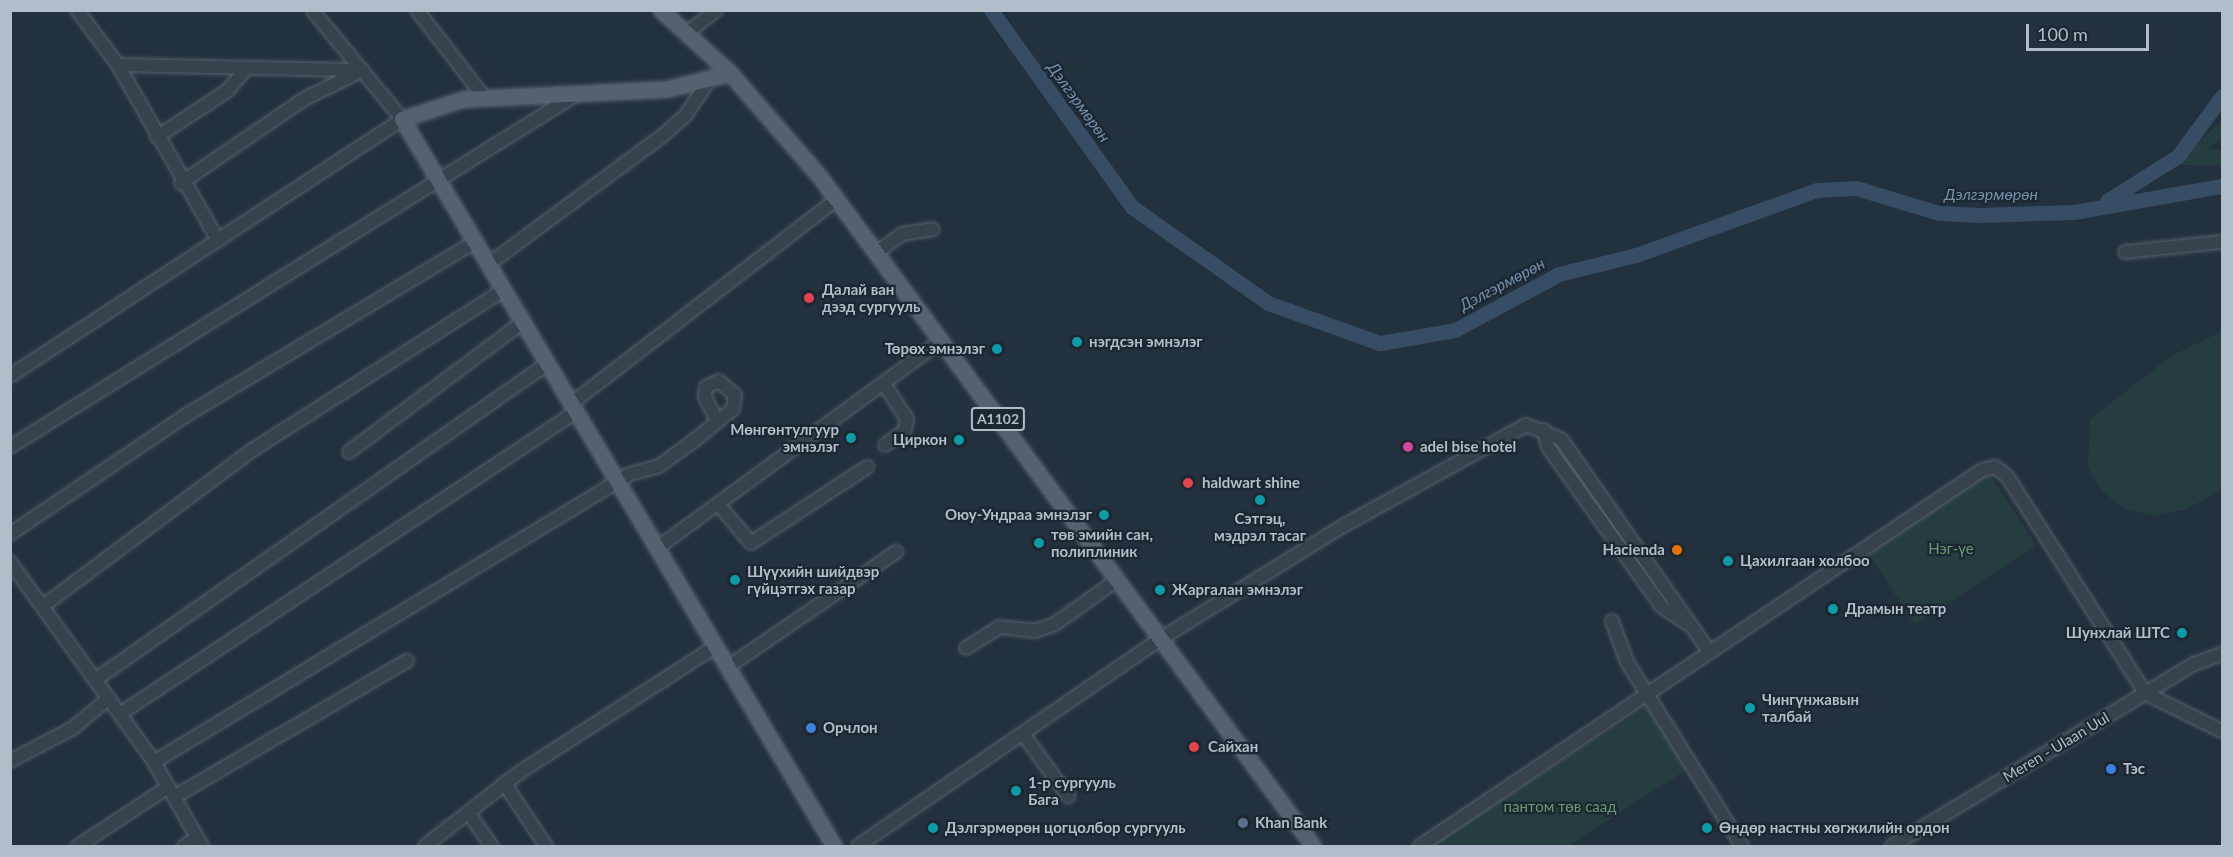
<!DOCTYPE html>
<meta charset="utf-8">
<style>
body{margin:0}
#map{position:relative;width:2233px;height:857px;overflow:hidden;background:#23303d;font-family:Lato,sans-serif}
div>[style]{position:absolute}
.green>*{inset:0;background:#253d3e;transform-origin:0 0}
.river>*{height:15px;margin:-7.5px;padding:0 7.5px;transform-origin:7.5px;border-radius:7.5px;background:#364d64}
.roads{filter:drop-shadow(0 0 2px #55606b) drop-shadow(0 0 2px #55606b)}
.minor>*{height:12px;margin:-6px;padding:0 6px;transform-origin:6px;border-radius:6px;background:#37424d}
.major>*{height:15px;margin:-7.5px;padding:0 7.5px;transform-origin:7.5px;border-radius:7.5px;background:#55616e}
.dots>*{width:16px;height:16px;translate:-50% -50%;box-sizing:border-box;border:3px solid #1c2732;border-radius:50%}
span{translate:-50% -50%;white-space:nowrap;text-align:center;line-height:1.15;-webkit-text-stroke:4.5px #1c2732;paint-order:stroke}
.shield-label span{padding:2px 4px;background:#1c2732;border:2px solid;border-radius:4px;-webkit-text-stroke-width:0}
.shield-label{font-size:14px;color:#b3bdc9;font-weight:700}
.poi-label{font-size:15px;color:#b3bdc9;font-weight:700}
.left{translate:0 -50%;text-align:left}
.right{translate:-100% -50%;text-align:right}
.park-label{font-size:15px;color:#6a9a71}
.street-label{font-size:15px;color:#b3bdc9}
.water-label{font-size:16px;color:#7290ac;font-style:italic}
.frame{position:absolute;inset:0;border:12px solid #b3bdc9;pointer-events:none}
.scale{position:absolute;left:2026px;top:24px;width:123px;height:27px;box-sizing:border-box;border:3px solid #b3bdc9;border-top:0;padding-left:8px;font-size:18px;line-height:21px;white-space:nowrap;color:#b3bdc9;-webkit-text-stroke:4px #1c2732;paint-order:stroke}
</style>
<div id="map">
<div class="green">
<div style="clip-path:polygon(2222px 121px,2222px 139px,2207px 149px,2222px 150px,2222px 165px,2184px 165px,2179px 160px)"></div>
<div style="clip-path:polygon(2222px 331px,2222px 490px,2187px 509px,2154px 516px,2123px 508px,2102px 491px,2088px 468px,2090px 419px,2171px 356px)"></div>
<div style="left:1989px;top:473px;width:87px;height:145px;rotate:57deg"></div>
<div style="clip-path:polygon(1649px 705px,1689px 768px,1568px 846px,1430px 846px)"></div>
</div>
<div class="river">
<div style="left:991px;top:10px;width:242px;rotate:54.4deg"></div>
<div style="left:1132px;top:207px;width:166px;rotate:35.2deg"></div>
<div style="left:1268px;top:303px;width:119px;rotate:19.7deg"></div>
<div style="left:1380px;top:343px;width:76px;rotate:-9.8deg"></div>
<div style="left:1455px;top:330px;width:118px;rotate:-28.3deg"></div>
<div style="left:1559px;top:274px;width:79px;rotate:-13.9deg"></div>
<div style="left:1636px;top:255px;width:192px;rotate:-19.8deg"></div>
<div style="left:1817px;top:190px;width:39px;rotate:-3deg"></div>
<div style="left:1856px;top:188px;width:87px;rotate:16.8deg"></div>
<div style="left:1939px;top:213px;width:39px;rotate:3deg"></div>
<div style="left:1978px;top:215px;width:96px;rotate:-1.8deg"></div>
<div style="left:2074px;top:212px;width:150px;rotate:-10deg"></div>
<div style="left:2107px;top:201px;width:84px;rotate:-32.4deg"></div>
<div style="left:2178px;top:156px;width:74px;rotate:-53.7deg"></div>
</div>
<div class="roads">
<div class="minor">
<div style="left:77px;top:10px;width:69px;rotate:53.3deg"></div>
<div style="left:118px;top:65px;width:202px;rotate:60.3deg"></div>
<div style="left:417px;top:10px;width:108px;rotate:52.5deg"></div>
<div style="left:687px;top:33px;width:37px;rotate:-38deg"></div>
<div style="left:118px;top:65px;width:245px;rotate:1.2deg"></div>
<div style="left:157px;top:137px;width:84px;rotate:-33.3deg"></div>
<div style="left:227px;top:91px;width:30px;rotate:-49deg"></div>
<div style="left:181px;top:183px;width:149px;rotate:-34.3deg"></div>
<div style="left:304px;top:99px;width:61px;rotate:-26.1deg"></div>
<div style="left:2125px;top:252px;width:98px;rotate:-5.9deg"></div>
<div style="left:876px;top:253px;width:32px;rotate:-36deg"></div>
<div style="left:902px;top:234px;width:31px;rotate:-9deg"></div>
<div style="left:489px;top:264px;width:215px;rotate:-36.5deg"></div>
<div style="left:662px;top:136px;width:30px;rotate:-41deg"></div>
<div style="left:685px;top:116px;width:40px;rotate:-56deg"></div>
<div style="left:10px;top:376px;width:469px;rotate:-33.2deg"></div>
<div style="left:402px;top:119px;width:140px;rotate:-129.5deg"></div>
<div style="left:884px;top:384px;width:42px;rotate:56.7deg"></div>
<div style="left:907px;top:419px;width:11px;rotate:100deg"></div>
<div style="left:905px;top:430px;width:25px;rotate:143deg"></div>
<div style="left:572px;top:403px;width:333px;rotate:-37.6deg"></div>
<div style="left:1544px;top:430px;width:17px;rotate:77deg"></div>
<div style="left:1548px;top:447px;width:196px;rotate:54.5deg"></div>
<div style="left:1662px;top:607px;width:30px;rotate:33deg"></div>
<div style="left:10px;top:447px;width:668px;rotate:-31.91deg"></div>
<div style="left:349px;top:452px;width:217px;rotate:-36.8deg"></div>
<div style="left:718px;top:504px;width:51px;rotate:49.8deg"></div>
<div style="left:751px;top:543px;width:139px;rotate:-33.2deg"></div>
<div style="left:10px;top:534px;width:211px;rotate:-34deg"></div>
<div style="left:185px;top:416px;width:338px;rotate:-31deg"></div>
<div style="left:660px;top:546px;width:348px;rotate:-36.1deg"></div>
<div style="left:10px;top:562px;width:246px;rotate:54.2deg"></div>
<div style="left:154px;top:762px;width:97px;rotate:60.3deg"></div>
<div style="left:43px;top:606px;width:263px;rotate:-36.7deg"></div>
<div style="left:254px;top:449px;width:296px;rotate:-32.5deg"></div>
<div style="left:1612px;top:621px;width:44px;rotate:69.9deg"></div>
<div style="left:1627px;top:662px;width:217px;rotate:58deg"></div>
<div style="left:966px;top:648px;width:39px;rotate:-32deg"></div>
<div style="left:999px;top:627px;width:36px;rotate:6deg"></div>
<div style="left:1035px;top:631px;width:21px;rotate:-19deg"></div>
<div style="left:1055px;top:624px;width:76px;rotate:-35.4deg"></div>
<div style="left:728px;top:667px;width:204px;rotate:-34.4deg"></div>
<div style="left:95px;top:680px;width:553px;rotate:-34.98deg"></div>
<div style="left:120px;top:714px;width:548px;rotate:-33.55deg"></div>
<div style="left:1023px;top:734px;width:77px;rotate:54deg"></div>
<div style="left:10px;top:761px;width:71px;rotate:-27.6deg"></div>
<div style="left:73px;top:728px;width:47px;rotate:-39.8deg"></div>
<div style="left:154px;top:762px;width:556px;rotate:-31.18deg"></div>
<div style="left:630px;top:474px;width:30px;rotate:-15deg"></div>
<div style="left:659px;top:466px;width:39px;rotate:-36deg"></div>
<div style="left:691px;top:443px;width:54px;rotate:-39deg"></div>
<div style="left:733px;top:409px;width:14px;rotate:-82deg"></div>
<div style="left:735px;top:395px;width:21px;rotate:-139deg"></div>
<div style="left:719px;top:381px;width:14px;rotate:155deg"></div>
<div style="left:706px;top:387px;width:10px;rotate:96deg"></div>
<div style="left:705px;top:397px;width:27px;rotate:63deg"></div>
<div style="left:504px;top:783px;width:76px;rotate:56.3deg"></div>
<div style="left:174px;top:797px;width:270px;rotate:-30.3deg"></div>
<div style="left:470px;top:815px;width:38px;rotate:55deg"></div>
<div style="left:78px;top:846px;width:108px;rotate:-33.2deg"></div>
<div style="left:184px;top:846px;width:15px;rotate:-32deg"></div>
<div style="left:425px;top:846px;width:120px;rotate:-37.9deg"></div>
<div style="left:520px;top:772px;width:233px;rotate:-32.7deg"></div>
<div style="left:858px;top:846px;width:365px;rotate:-34.4deg"></div>
<div style="left:1159px;top:640px;width:216px;rotate:-31.8deg"></div>
<div style="left:1343px;top:526px;width:209px;rotate:-28.9deg"></div>
<div style="left:1526px;top:425px;width:38px;rotate:22deg"></div>
<div style="left:1561px;top:439px;width:259px;rotate:55.1deg"></div>
<div style="left:1420px;top:846px;width:676px;rotate:-33.78deg"></div>
<div style="left:1982px;top:470px;width:13px;rotate:-13deg"></div>
<div style="left:1995px;top:467px;width:15px;rotate:37deg"></div>
<div style="left:2007px;top:476px;width:257px;rotate:57.5deg"></div>
<div style="left:2145px;top:693px;width:86px;rotate:26.3deg"></div>
<div style="left:1892px;top:846px;width:353px;rotate:-31.1deg"></div>
<div style="left:2194px;top:664px;width:30px;rotate:-20deg"></div>
</div>
<div class="major">
<div style="left:661px;top:10px;width:93px;rotate:42.4deg"></div>
<div style="left:730px;top:73px;width:138px;rotate:49.1deg"></div>
<div style="left:820px;top:177px;width:831px;rotate:53.61deg"></div>
<div style="left:730px;top:73px;width:65px;rotate:165.7deg"></div>
<div style="left:667px;top:89px;width:204px;rotate:177.2deg"></div>
<div style="left:463px;top:99px;width:64px;rotate:161.8deg"></div>
<div style="left:402px;top:119px;width:846px;rotate:59.28deg"></div>
</div>
</div>
<div class="dots">
<div style="left:809px;top:298px;background:#e0444e"></div>
<div style="left:1077px;top:342px;background:#0f9aa8"></div>
<div style="left:997px;top:349px;background:#0f9aa8"></div>
<div style="left:851px;top:438px;background:#0f9aa8"></div>
<div style="left:959px;top:440px;background:#0f9aa8"></div>
<div style="left:1408px;top:447px;background:#d1479c"></div>
<div style="left:1188px;top:483px;background:#e0444e"></div>
<div style="left:1260px;top:500px;background:#0f9aa8"></div>
<div style="left:1104px;top:515px;background:#0f9aa8"></div>
<div style="left:1039px;top:543px;background:#0f9aa8"></div>
<div style="left:1677px;top:550px;background:#e8710a"></div>
<div style="left:1728px;top:561px;background:#0f9aa8"></div>
<div style="left:735px;top:580px;background:#0f9aa8"></div>
<div style="left:1160px;top:590px;background:#0f9aa8"></div>
<div style="left:1833px;top:609px;background:#0f9aa8"></div>
<div style="left:2182px;top:633px;background:#0f9aa8"></div>
<div style="left:1750px;top:708px;background:#0f9aa8"></div>
<div style="left:811px;top:728px;background:#3f7fe0"></div>
<div style="left:1194px;top:747px;background:#e0444e"></div>
<div style="left:2111px;top:769px;background:#3f7fe0"></div>
<div style="left:1016px;top:791px;background:#0f9aa8"></div>
<div style="left:1243px;top:823px;background:#5c6f8a"></div>
<div style="left:933px;top:828px;background:#0f9aa8"></div>
<div style="left:1707px;top:828px;background:#0f9aa8"></div>
</div>
<div class="shield-label">
<span style="left:998px;top:419px">A1102</span>
</div>
<div class="poi-label">
<span class="left" style="left:822px;top:298px">Далай ван<br>дээд сургууль</span>
<span class="left" style="left:1089px;top:342px">нэгдсэн эмнэлэг</span>
<span class="right" style="left:985px;top:349px">Төрөх эмнэлэг</span>
<span class="right" style="left:839px;top:438px">Мөнгөнтулгуур<br>эмнэлэг</span>
<span class="right" style="left:947px;top:440px">Циркон</span>
<span class="left" style="left:1420px;top:447px">adel bise hotel</span>
<span class="left" style="left:1202px;top:483px">haldwart shine</span>
<span class="right" style="left:1092px;top:515px">Оюу-Ундраа эмнэлэг</span>
<span style="left:1260px;top:527px">Сэтгэц,<br>мэдрэл тасаг</span>
<span class="left" style="left:1051px;top:543px">төв эмийн сан,<br>полиплиник</span>
<span class="right" style="left:1665px;top:550px">Hacienda</span>
<span class="left" style="left:1740px;top:561px">Цахилгаан холбоо</span>
<span class="left" style="left:747px;top:580px">Шүүхийн шийдвэр<br>гүйцэтгэх газар</span>
<span class="left" style="left:1172px;top:590px">Жаргалан эмнэлэг</span>
<span class="left" style="left:1845px;top:609px">Драмын театр</span>
<span class="right" style="left:2170px;top:633px">Шунхлай ШТС</span>
<span class="left" style="left:1762px;top:708px">Чингүнжавын<br>талбай</span>
<span class="left" style="left:823px;top:728px">Орчлон</span>
<span class="left" style="left:1208px;top:747px">Сайхан</span>
<span class="left" style="left:2123px;top:769px">Тэс</span>
<span class="left" style="left:1028px;top:791px">1-р сургууль<br>Бага</span>
<span class="left" style="left:1255px;top:823px">Khan Bank</span>
<span class="left" style="left:945px;top:828px">Дэлгэрмөрөн цогцолбор сургууль</span>
<span class="left" style="left:1719px;top:828px">Өндөр настны хөгжилийн ордон</span>
</div>
<div class="park-label">
<span style="left:1951px;top:549px">Нэг-үе</span>
<span style="left:1560px;top:807px">пантом төв саад</span>
</div>
<div class="street-label">
<span style="left:2056px;top:747px;rotate:-31deg">Meren - Ulaan Uul</span>
</div>
<div class="water-label">
<span style="left:1079px;top:102px;rotate:54deg">Дэлгэрмөрөн</span>
<span style="left:1991px;top:194px">Дэлгэрмөрөн</span>
<span style="left:1502px;top:284px;rotate:-28deg">Дэлгэрмөрөн</span>
</div>
<div class="frame"></div>
<div class="scale">100 m</div>
</div>
